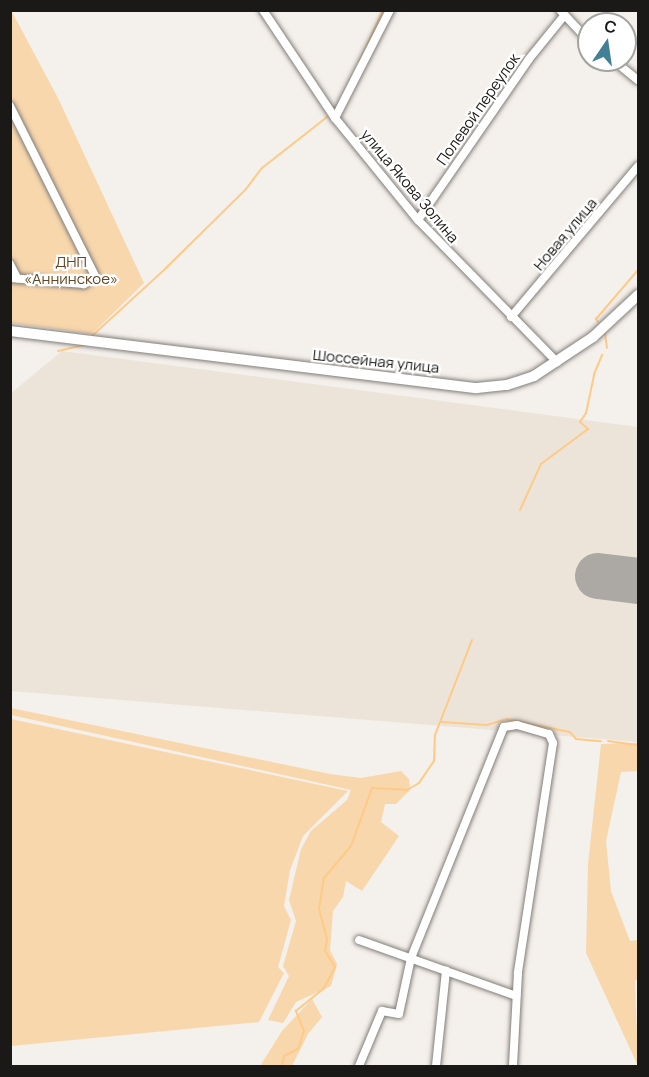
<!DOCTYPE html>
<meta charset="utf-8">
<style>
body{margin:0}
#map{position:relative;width:649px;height:1077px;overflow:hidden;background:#f4f0eb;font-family:Manrope,sans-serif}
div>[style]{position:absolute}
.built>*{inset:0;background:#ede4d9}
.green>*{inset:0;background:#f8d7ad}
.stream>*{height:2px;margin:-1px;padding:0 1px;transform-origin:1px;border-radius:1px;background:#feca86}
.runway>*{height:46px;margin:-23px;padding:0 23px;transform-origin:23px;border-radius:23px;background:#aca9a5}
.roads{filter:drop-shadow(0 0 2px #827e7a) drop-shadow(0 0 2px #827e7a)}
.minor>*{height:8px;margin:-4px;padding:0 4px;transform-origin:4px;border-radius:4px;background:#fff}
.secondary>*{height:10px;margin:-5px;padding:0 5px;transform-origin:5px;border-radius:5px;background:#fff}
span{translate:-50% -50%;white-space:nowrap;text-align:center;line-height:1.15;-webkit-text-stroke:4.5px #fff;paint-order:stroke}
.street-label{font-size:15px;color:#1a1917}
.park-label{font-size:15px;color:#604621}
.frame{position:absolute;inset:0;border:12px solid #1a1917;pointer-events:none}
.north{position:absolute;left:577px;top:12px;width:60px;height:60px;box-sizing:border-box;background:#fff;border:2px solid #a3a3a2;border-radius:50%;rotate:13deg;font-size:16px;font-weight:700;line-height:24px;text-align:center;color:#1a1917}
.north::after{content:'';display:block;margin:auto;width:21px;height:27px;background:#428096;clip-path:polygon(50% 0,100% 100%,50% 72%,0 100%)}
</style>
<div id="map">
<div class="built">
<div style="clip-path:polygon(62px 351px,638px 427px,638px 742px,11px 691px,10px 394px)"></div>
</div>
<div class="green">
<div style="clip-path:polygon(11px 10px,58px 98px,144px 283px,92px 334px,11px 323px)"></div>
<div style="clip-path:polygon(11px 708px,330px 774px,361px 778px,401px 771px,409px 779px,410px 790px,396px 804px,385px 804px,381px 822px,399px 836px,362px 891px,346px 881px,343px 897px,333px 911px,330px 950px,337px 964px,331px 986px,296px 1002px,283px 1023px,268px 1020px,289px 976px,283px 966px,296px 921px,289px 900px,301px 849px,311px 831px,347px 800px,351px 790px,11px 715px)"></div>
<div style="clip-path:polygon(11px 719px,348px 791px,303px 836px,290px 870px,284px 906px,291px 920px,278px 967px,284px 973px,259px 1022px,11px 1046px)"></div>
<div style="clip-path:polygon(638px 743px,638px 771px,621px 772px,606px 841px,611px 891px,630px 941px,638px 940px,638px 979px,635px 981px,638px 1066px,586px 953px,588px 864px,601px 744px)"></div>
<div style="clip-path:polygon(312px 999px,322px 1017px,308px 1034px,292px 1066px,260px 1066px,282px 1031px)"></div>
</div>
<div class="stream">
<div style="left:359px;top:63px;width:58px;rotate:-65.6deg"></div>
<div style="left:598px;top:322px;width:4px;rotate:-124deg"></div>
<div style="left:596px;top:319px;width:65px;rotate:-49.4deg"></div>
<div style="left:605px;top:334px;width:14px;rotate:82deg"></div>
<div style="left:93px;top:335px;width:99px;rotate:-42.5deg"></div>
<div style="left:166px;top:268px;width:112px;rotate:-44.6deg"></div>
<div style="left:246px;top:189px;width:26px;rotate:-53deg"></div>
<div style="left:262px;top:168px;width:83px;rotate:-38.1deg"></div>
<div style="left:58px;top:351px;width:27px;rotate:-13deg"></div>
<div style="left:520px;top:510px;width:51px;rotate:-65.5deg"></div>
<div style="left:541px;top:464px;width:59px;rotate:-36.7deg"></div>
<div style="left:588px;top:429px;width:11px;rotate:-139deg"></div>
<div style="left:580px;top:422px;width:11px;rotate:-56deg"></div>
<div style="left:586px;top:413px;width:40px;rotate:-78deg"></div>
<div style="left:594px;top:374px;width:21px;rotate:-67deg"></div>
<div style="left:441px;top:722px;width:46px;rotate:3.7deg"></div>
<div style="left:487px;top:725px;width:21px;rotate:-17deg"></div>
<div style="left:507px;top:719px;width:64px;rotate:11.7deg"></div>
<div style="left:570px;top:732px;width:9px;rotate:49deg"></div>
<div style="left:576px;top:739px;width:25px;rotate:5deg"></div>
<div style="left:608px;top:741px;width:30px;rotate:8deg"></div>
<div style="left:282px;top:1066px;width:10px;rotate:-79deg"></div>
<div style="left:284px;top:1056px;width:16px;rotate:-27deg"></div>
<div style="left:298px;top:1049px;width:19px;rotate:-72deg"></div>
<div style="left:304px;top:1031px;width:22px;rotate:-112deg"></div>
<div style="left:296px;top:1011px;width:36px;rotate:-39deg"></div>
<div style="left:324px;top:988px;width:24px;rotate:-62deg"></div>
<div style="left:335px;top:967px;width:19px;rotate:-122deg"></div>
<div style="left:325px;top:951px;width:12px;rotate:-81deg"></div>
<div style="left:327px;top:939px;width:31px;rotate:-105deg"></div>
<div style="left:319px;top:909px;width:31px;rotate:-81deg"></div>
<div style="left:324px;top:878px;width:42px;rotate:-49.8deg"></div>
<div style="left:351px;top:846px;width:62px;rotate:-70.1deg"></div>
<div style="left:372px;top:788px;width:35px;rotate:3deg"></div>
<div style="left:407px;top:790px;width:14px;rotate:-30deg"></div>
<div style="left:419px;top:783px;width:27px;rotate:-56deg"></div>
<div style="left:434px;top:761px;width:26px;rotate:-88deg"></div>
<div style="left:435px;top:735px;width:102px;rotate:-68.7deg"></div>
</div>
<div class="runway">
<div style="left:598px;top:576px;width:40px;rotate:7.1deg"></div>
</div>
<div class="roads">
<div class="minor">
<div style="left:263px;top:10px;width:130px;rotate:56.3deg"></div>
<div style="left:335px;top:118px;width:132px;rotate:50.9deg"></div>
<div style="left:418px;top:220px;width:199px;rotate:45.6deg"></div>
<div style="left:560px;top:10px;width:42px;rotate:46.9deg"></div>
<div style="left:613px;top:60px;width:32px;rotate:39deg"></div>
<div style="left:10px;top:106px;width:190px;rotate:63.4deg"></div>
<div style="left:95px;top:276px;width:14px;rotate:144deg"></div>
<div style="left:84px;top:284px;width:74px;rotate:-175.4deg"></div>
<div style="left:335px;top:118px;width:121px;rotate:-63deg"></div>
<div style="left:418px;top:220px;width:196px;rotate:-55.4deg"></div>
<div style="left:529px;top:59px;width:55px;rotate:-50.9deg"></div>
<div style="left:10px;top:264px;width:16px;rotate:63deg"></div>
<div style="left:511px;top:317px;width:197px;rotate:-49.9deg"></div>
<div style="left:359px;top:940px;width:167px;rotate:19.6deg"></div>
<div style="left:359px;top:1066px;width:60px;rotate:-67.3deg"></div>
<div style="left:382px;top:1011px;width:17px;rotate:10deg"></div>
<div style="left:399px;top:1014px;width:57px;rotate:-77.9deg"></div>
<div style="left:411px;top:958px;width:249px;rotate:-68.1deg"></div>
<div style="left:504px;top:727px;width:13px;rotate:-9deg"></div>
<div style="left:517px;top:725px;width:33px;rotate:16deg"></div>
<div style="left:549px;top:734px;width:10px;rotate:66deg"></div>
<div style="left:553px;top:743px;width:233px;rotate:98.7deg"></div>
<div style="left:518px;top:973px;width:93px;rotate:93.1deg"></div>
<div style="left:436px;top:1066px;width:96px;rotate:-84deg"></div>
</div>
<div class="secondary">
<div style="left:10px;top:331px;width:470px;rotate:7deg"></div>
<div style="left:477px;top:388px;width:30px;rotate:-6deg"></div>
<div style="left:507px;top:385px;width:28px;rotate:-18deg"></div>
<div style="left:534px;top:376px;width:71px;rotate:-33.5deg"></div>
<div style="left:593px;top:337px;width:62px;rotate:-43deg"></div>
</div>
</div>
<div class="street-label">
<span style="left:478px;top:109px;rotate:-55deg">Полевой переулок</span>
<span style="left:410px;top:186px;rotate:50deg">улица Якова Золина</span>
<span style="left:565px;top:234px;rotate:-50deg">Новая улица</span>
<span style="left:376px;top:361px;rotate:6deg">Шоссейная улица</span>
</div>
<div class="park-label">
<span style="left:71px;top:270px">ДНП<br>«Аннинское»</span>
</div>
<div class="frame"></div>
<div class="north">С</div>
</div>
